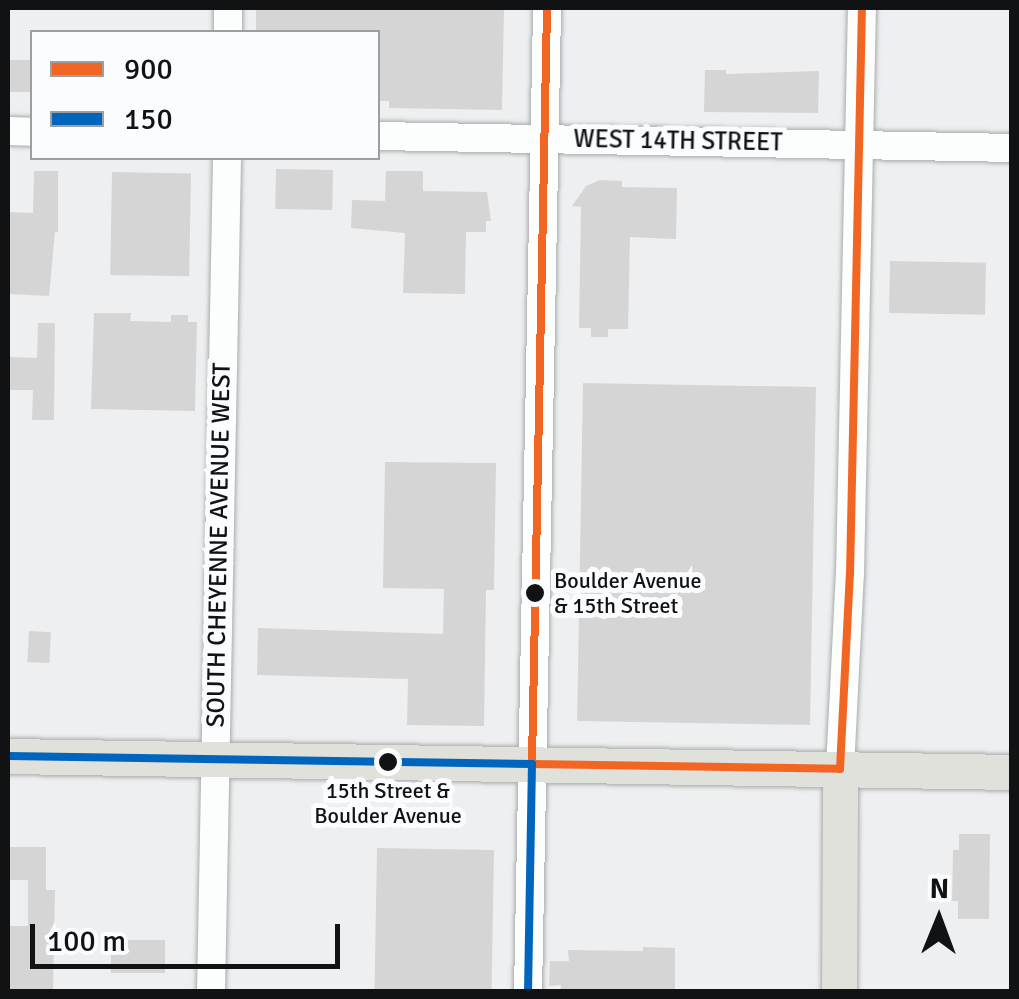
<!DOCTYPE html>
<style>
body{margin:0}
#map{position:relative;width:1019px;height:999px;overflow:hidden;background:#eeeff0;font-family:Signika,sans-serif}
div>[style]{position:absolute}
.building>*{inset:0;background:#d5d5d6;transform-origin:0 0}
.roads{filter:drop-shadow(0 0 2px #aaabac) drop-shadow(0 0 2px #aaabac)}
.minor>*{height:28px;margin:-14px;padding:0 14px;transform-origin:14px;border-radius:14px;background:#fcfdfd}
.major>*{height:35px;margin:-17.5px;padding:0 17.5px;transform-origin:17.5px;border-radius:17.5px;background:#e0e1da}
.bus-1>*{height:8px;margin:-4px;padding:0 4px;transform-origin:4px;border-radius:4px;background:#f26522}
.bus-2>*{height:8px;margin:-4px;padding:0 4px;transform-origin:4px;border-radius:4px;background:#0065bd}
.dots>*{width:28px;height:28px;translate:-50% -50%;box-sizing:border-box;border:5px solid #fafcfe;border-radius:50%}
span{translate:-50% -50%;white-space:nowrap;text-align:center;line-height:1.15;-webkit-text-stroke:10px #fafcfe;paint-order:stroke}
.bus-label{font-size:22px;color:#111213}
.left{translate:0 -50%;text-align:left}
.street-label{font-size:25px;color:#111213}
.frame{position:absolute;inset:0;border:10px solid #111213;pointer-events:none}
.legend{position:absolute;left:30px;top:30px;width:350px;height:130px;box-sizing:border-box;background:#fafcfe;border:2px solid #9d9ea0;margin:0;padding:12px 18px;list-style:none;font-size:30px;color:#111213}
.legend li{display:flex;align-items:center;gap:20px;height:50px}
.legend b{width:50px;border:2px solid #9d9ea0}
.north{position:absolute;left:889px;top:869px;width:100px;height:100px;-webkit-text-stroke:8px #fafcfe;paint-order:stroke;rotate:1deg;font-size:28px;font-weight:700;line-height:40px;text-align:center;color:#111213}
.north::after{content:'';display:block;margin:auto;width:35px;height:45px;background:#111213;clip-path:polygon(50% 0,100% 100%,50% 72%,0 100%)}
.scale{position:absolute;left:30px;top:924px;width:310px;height:45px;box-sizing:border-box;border:5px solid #111213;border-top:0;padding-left:12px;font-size:30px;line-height:35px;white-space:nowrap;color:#111213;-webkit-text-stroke:8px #fafcfe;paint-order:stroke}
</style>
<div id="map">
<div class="building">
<div style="clip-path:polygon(256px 8px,504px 8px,502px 110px,389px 108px,389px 101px,378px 101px,378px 32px,256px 32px)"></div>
<div style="left:8px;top:60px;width:24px;height:32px"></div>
<div style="clip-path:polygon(705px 70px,726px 70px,726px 74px,819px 71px,818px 113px,704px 112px)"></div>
<div style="left:276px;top:169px;width:57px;height:40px;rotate:1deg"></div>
<div style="clip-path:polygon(34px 171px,58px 171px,58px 232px,55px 232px,49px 296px,8px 294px,8px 212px,33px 213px)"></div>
<div style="clip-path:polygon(386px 171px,423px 171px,423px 191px,487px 192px,491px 221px,486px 221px,486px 232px,466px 232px,465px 294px,403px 293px,405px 233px,351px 228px,352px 200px,385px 201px)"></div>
<div style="left:112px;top:172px;width:79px;height:103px;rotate:1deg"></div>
<div style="clip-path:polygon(600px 180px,622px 181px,622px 187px,677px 188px,676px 239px,630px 237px,628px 329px,608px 329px,608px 337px,591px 337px,591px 328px,579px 328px,581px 207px,572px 206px,586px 186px)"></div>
<div style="left:890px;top:261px;width:96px;height:52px;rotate:1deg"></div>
<div style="clip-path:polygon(94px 313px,131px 313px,130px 321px,171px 322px,171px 315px,188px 315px,188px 322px,197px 322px,195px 411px,91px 409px)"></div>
<div style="clip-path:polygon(38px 323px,55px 323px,54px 420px,32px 420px,33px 390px,8px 390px,8px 357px,37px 358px)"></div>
<div style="left:583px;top:383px;width:233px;height:338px;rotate:1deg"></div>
<div style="clip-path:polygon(385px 462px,496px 463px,494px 590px,486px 590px,484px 726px,407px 725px,408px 679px,257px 675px,258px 628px,443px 634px,444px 589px,383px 588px)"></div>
<div style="left:29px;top:631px;width:22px;height:31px;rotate:3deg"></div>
<div style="clip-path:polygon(959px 834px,990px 834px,989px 919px,958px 919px,958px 901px,952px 901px,953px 850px,959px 850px)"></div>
<div style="clip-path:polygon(8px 847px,46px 847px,46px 890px,55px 890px,53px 992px,8px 992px,8px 926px,28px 926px,28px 880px,8px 880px)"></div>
<div style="left:377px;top:848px;width:117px;height:144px;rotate:1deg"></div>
<div style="left:111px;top:940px;width:54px;height:33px"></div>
<div style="clip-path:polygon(643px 947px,675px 948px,675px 992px,560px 992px,561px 985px,549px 986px,550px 961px,569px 961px,568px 950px,643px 951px)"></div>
</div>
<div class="roads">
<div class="minor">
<div style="left:228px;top:32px;width:24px;rotate:-90deg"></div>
<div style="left:8px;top:131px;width:24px;rotate:2deg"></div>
<div style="left:378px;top:136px;width:634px;rotate:1.08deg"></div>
<div style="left:840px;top:769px;width:195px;rotate:-87.1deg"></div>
<div style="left:850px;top:574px;width:566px;rotate:-88.79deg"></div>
<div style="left:211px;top:992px;width:834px;rotate:-88.9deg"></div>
<div style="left:528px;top:992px;width:984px;rotate:-88.89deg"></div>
</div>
<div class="major">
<div style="left:8px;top:756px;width:1004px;rotate:0.91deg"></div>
<div style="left:839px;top:992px;width:223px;rotate:-89.7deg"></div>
</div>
</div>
<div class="bus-1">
<div style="left:547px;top:8px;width:756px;rotate:91.14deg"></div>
<div style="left:532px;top:764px;width:308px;rotate:0.9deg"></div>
<div style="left:840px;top:769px;width:195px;rotate:-87.1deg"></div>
<div style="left:850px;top:574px;width:566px;rotate:-88.79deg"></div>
</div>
<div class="bus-2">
<div style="left:8px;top:756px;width:524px;rotate:0.87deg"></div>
<div style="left:528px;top:992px;width:228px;rotate:-89deg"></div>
</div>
<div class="dots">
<div style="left:535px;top:593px;background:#111213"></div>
<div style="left:388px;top:762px;background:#111213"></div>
</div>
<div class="bus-label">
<span class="left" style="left:554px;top:593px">Boulder Avenue<br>&amp; 15th Street</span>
<span style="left:388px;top:803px">15th Street &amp;<br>Boulder Avenue</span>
</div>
<div class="street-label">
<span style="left:678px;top:141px;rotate:1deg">WEST 14TH STREET</span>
<span style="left:219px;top:545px;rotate:-89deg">SOUTH CHEYENNE AVENUE WEST</span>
</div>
<div class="frame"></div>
<ul class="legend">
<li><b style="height:12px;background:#f26522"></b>900</li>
<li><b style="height:12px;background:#0065bd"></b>150</li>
</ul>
<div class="north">N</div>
<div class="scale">100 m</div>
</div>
